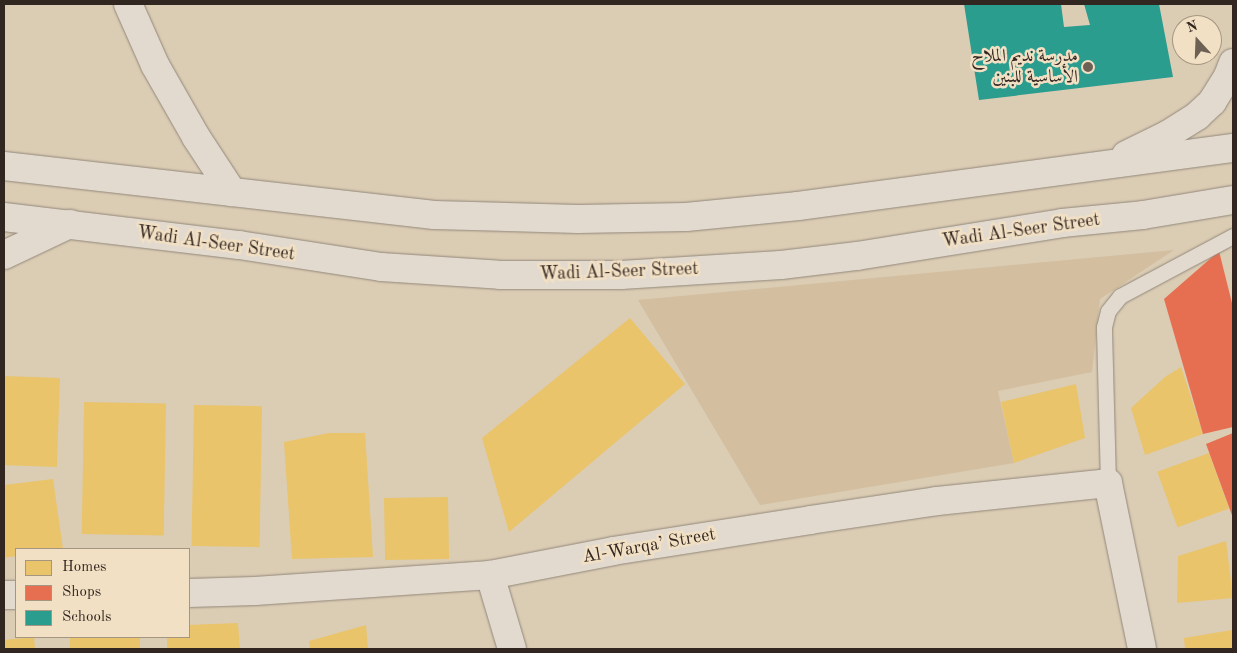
<!DOCTYPE html>
<meta charset="utf-8">
<style>
body{margin:0}
#map{position:relative;width:1237px;height:653px;overflow:hidden;background:#dbccb4;font-family:"Old Standard TT",Amiri,serif}
div>[style]{position:absolute}
.green>*{inset:0;background:#d3be9f}
.homes>*{inset:0;background:#e9c46a;transform-origin:0 0}
.shops>*{inset:0;background:#e76f51}
.schools>*{inset:0;background:#2a9d8f}
.roads{filter:drop-shadow(0 0 1px #92887a) drop-shadow(0 0 1px #92887a)}
.service>*{height:15px;margin:-7.5px;padding:0 7.5px;transform-origin:7.5px;border-radius:7.5px;background:#e2dace}
.minor>*{height:28px;margin:-14px;padding:0 14px;transform-origin:14px;border-radius:14px;background:#e2dace}
.secondary>*{height:28px;margin:-14px;padding:0 14px;transform-origin:14px;border-radius:14px;background:#e2dace}
.dots>*{width:14px;height:14px;translate:-50% -50%;box-sizing:border-box;border:2px solid #f2e0c4;border-radius:50%}
span{translate:-50% -50%;white-space:nowrap;text-align:center;line-height:1.15;-webkit-text-stroke:5px #f2e0c4;paint-order:stroke}
.poi-label{font-size:18px;color:#322620}
.right{translate:-100% -50%;text-align:right}
.street-label{font-size:18px;color:#322620}
.frame{position:absolute;inset:0;border:5px solid #322620;pointer-events:none}
.legend{position:absolute;left:15px;top:548px;width:175px;height:90px;box-sizing:border-box;background:#f2e0c4;border:1px solid #a59682;margin:0;padding:6px 9px;list-style:none;font-size:15px;color:#322620}
.legend li{display:flex;align-items:center;gap:10px;height:25px}
.legend b{width:25px;border:1px solid #a59682}
.north{position:absolute;left:1172px;top:15px;width:50px;height:50px;box-sizing:border-box;background:#f2e0c4;border:1px solid #a59682;border-radius:50%;rotate:340deg;font-size:14px;font-weight:700;line-height:20px;text-align:center;color:#322620}
.north::after{content:'';display:block;margin:auto;width:18px;height:22px;background:#6d6054;clip-path:polygon(50% 0,100% 100%,50% 72%,0 100%)}
</style>
<div id="map">
<div class="green">
<div style="clip-path:polygon(1174px 250px,1100px 299px,1092px 372px,998px 391px,1014px 463px,760px 505px,638px 300px)"></div>
</div>
<div class="homes">
<div style="clip-path:polygon(630px 318px,685px 384px,509px 532px,482px 438px)"></div>
<div style="clip-path:polygon(1181px 367px,1203px 434px,1145px 455px,1131px 408px,1165px 377px)"></div>
<div style="left:4px;top:376px;width:56px;height:89px;rotate:2deg"></div>
<div style="clip-path:polygon(1076px 384px,1085px 438px,1014px 463px,1001px 402px)"></div>
<div style="left:84px;top:402px;width:82px;height:132px;rotate:1deg"></div>
<div style="left:194px;top:405px;width:68px;height:141px;rotate:1deg"></div>
<div style="clip-path:polygon(329px 433px,365px 433px,373px 557px,292px 559px,284px 442px)"></div>
<div style="left:1209px;top:453px;width:59px;height:55px;rotate:70deg"></div>
<div style="clip-path:polygon(53px 479px,63px 549px,16px 549px,16px 556px,4px 558px,4px 485px)"></div>
<div style="left:448px;top:497px;width:62px;height:64px;rotate:89deg"></div>
<div style="clip-path:polygon(1226px 541px,1233px 598px,1177px 603px,1178px 556px)"></div>
<div style="clip-path:polygon(238px 623px,240px 649px,167px 649px,167px 637px,189px 637px,189px 625px)"></div>
<div style="clip-path:polygon(366px 625px,368px 649px,310px 649px,309px 641px)"></div>
<div style="clip-path:polygon(1232px 630px,1233px 649px,1185px 649px,1184px 638px)"></div>
<div style="clip-path:polygon(34px 637px,35px 649px,4px 649px,4px 640px)"></div>
<div style="left:70px;top:637px;width:70px;height:12px"></div>
</div>
<div class="shops">
<div style="clip-path:polygon(1219px 251px,1233px 307px,1233px 427px,1203px 434px,1164px 299px)"></div>
<div style="clip-path:polygon(1233px 433px,1233px 518px,1206px 444px)"></div>
</div>
<div class="schools">
<div style="clip-path:polygon(964px 4px,1061px 4px,1064px 27px,1090px 25px,1084px 4px,1159px 4px,1173px 77px,979px 100px)"></div>
</div>
<div class="roads">
<div class="service">
<div style="left:1108px;top:483px;width:156px;rotate:-91.5deg"></div>
<div style="left:1104px;top:327px;width:16px;rotate:-76deg"></div>
<div style="left:1108px;top:311px;width:19px;rotate:-51deg"></div>
<div style="left:1120px;top:296px;width:128px;rotate:-28deg"></div>
</div>
<div class="minor">
<div style="left:128px;top:4px;width:67px;rotate:66.1deg"></div>
<div style="left:155px;top:65px;width:83px;rotate:60.3deg"></div>
<div style="left:196px;top:137px;width:66px;rotate:56.8deg"></div>
<div style="left:4px;top:255px;width:73px;rotate:-25.2deg"></div>
<div style="left:490px;top:575px;width:77px;rotate:73.4deg"></div>
<div style="left:189px;top:593px;width:66px;rotate:-1.7deg"></div>
<div style="left:255px;top:591px;width:236px;rotate:-3.9deg"></div>
<div style="left:490px;top:575px;width:125px;rotate:-11deg"></div>
<div style="left:613px;top:551px;width:199px;rotate:-8.9deg"></div>
<div style="left:810px;top:520px;width:128px;rotate:-8.5deg"></div>
<div style="left:937px;top:501px;width:172px;rotate:-6deg"></div>
<div style="left:1108px;top:483px;width:169px;rotate:78.4deg"></div>
<div style="left:4px;top:595px;width:12px"></div>
</div>
<div class="secondary">
<div style="left:1126px;top:155px;width:46px;rotate:-26deg"></div>
<div style="left:1167px;top:135px;width:36px;rotate:-32deg"></div>
<div style="left:1197px;top:116px;width:21px;rotate:-43deg"></div>
<div style="left:1212px;top:102px;width:31px;rotate:-58deg"></div>
<div style="left:1228px;top:76px;width:14px;rotate:-69deg"></div>
<div style="left:4px;top:166px;width:433px;rotate:6.5deg"></div>
<div style="left:434px;top:215px;width:144px;rotate:1.6deg"></div>
<div style="left:578px;top:219px;width:108px;rotate:-1.1deg"></div>
<div style="left:686px;top:217px;width:113px;rotate:-5.6deg"></div>
<div style="left:798px;top:206px;width:439px;rotate:-7.6deg"></div>
<div style="left:4px;top:217px;width:237px;rotate:6.8deg"></div>
<div style="left:239px;top:245px;width:144px;rotate:8.8deg"></div>
<div style="left:381px;top:267px;width:119px;rotate:3.8deg"></div>
<div style="left:500px;top:275px;width:121px"></div>
<div style="left:621px;top:275px;width:160px;rotate:-3.6deg"></div>
<div style="left:781px;top:265px;width:77px;rotate:-6.8deg"></div>
<div style="left:857px;top:256px;width:208px;rotate:-9.1deg"></div>
<div style="left:1062px;top:223px;width:81px;rotate:-5.6deg"></div>
<div style="left:1143px;top:215px;width:91px;rotate:-9.5deg"></div>
</div>
</div>
<div class="dots">
<div style="left:1088px;top:67px;background:#6d6054"></div>
</div>
<div class="poi-label">
<span class="right" style="left:1078px;top:67px">مدرسة نديم الملاح<br>الأساسية للبنين</span>
</div>
<div class="street-label">
<span style="left:1021px;top:231px;rotate:-8deg">Wadi Al-Seer Street</span>
<span style="left:216px;top:244px;rotate:8deg">Wadi Al-Seer Street</span>
<span style="left:619px;top:272px;rotate:-2deg">Wadi Al-Seer Street</span>
<span style="left:649px;top:546px;rotate:-10deg">Al-Warqa’ Street</span>
</div>
<div class="frame"></div>
<ul class="legend">
<li><b style="height:14px;background:#e9c46a"></b>Homes</li>
<li><b style="height:14px;background:#e76f51"></b>Shops</li>
<li><b style="height:14px;background:#2a9d8f"></b>Schools</li>
</ul>
<div class="north">N</div>
</div>
